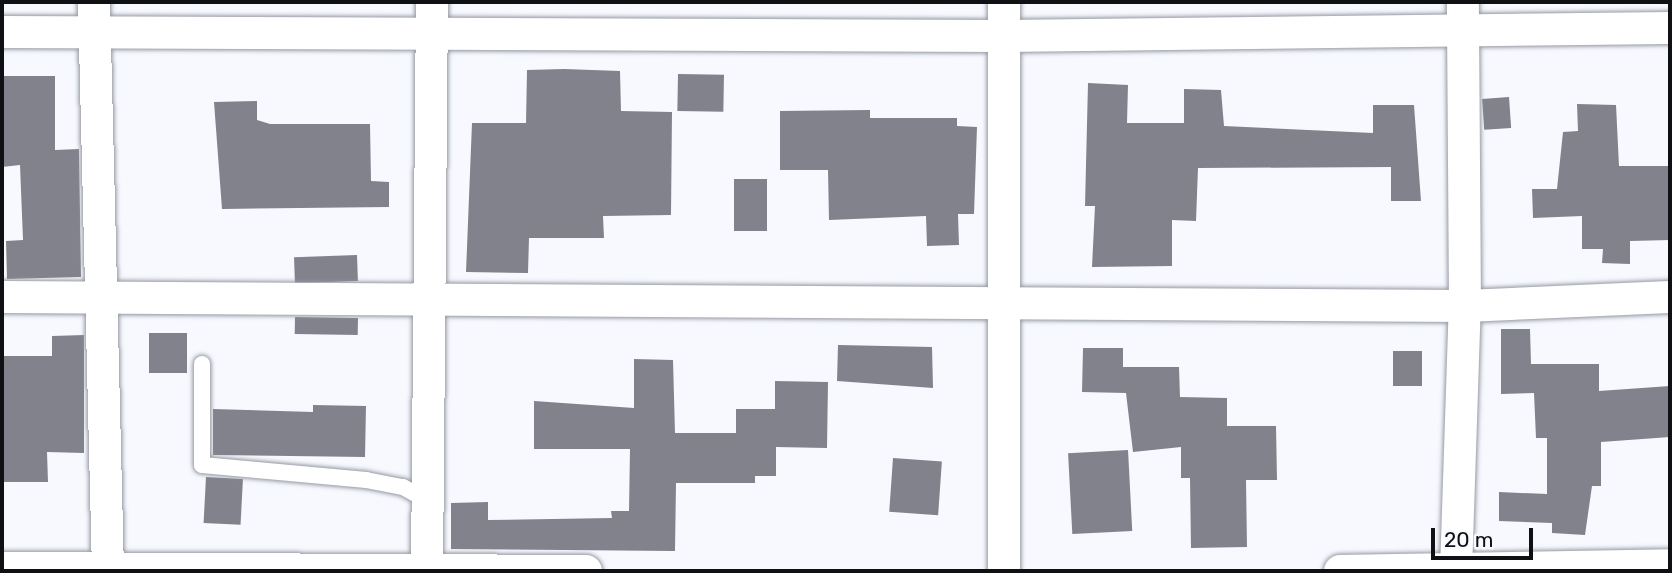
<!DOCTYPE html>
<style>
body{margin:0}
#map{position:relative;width:1672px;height:573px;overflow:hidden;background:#f7f9ff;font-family:Rubik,sans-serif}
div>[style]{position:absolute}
.building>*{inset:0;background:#81828b;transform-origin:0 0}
.roads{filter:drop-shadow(0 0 2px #969aa2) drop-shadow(0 0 2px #969aa2)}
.lane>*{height:16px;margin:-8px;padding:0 8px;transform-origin:8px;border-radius:8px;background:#fff}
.street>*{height:32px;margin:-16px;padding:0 16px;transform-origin:16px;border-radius:16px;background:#fff}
span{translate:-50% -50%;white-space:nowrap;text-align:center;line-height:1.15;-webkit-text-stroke:5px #f7f9ff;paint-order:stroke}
.frame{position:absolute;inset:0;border:4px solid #0e1013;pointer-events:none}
.scale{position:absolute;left:1431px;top:528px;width:102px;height:32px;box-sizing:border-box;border:4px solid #0e1013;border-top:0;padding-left:9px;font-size:21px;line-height:24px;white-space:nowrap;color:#0e1013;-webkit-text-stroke:5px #f7f9ff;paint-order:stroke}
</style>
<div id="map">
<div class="building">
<div style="clip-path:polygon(564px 69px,620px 71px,621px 111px,672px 112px,671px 215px,603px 216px,604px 238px,529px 238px,528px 273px,466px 272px,472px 123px,526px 123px,527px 70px)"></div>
<div style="left:678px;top:74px;width:46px;height:37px;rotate:1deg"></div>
<div style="clip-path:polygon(2px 76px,55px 76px,55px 150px,79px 149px,81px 277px,7px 279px,6px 241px,23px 240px,20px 165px,2px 167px)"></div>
<div style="clip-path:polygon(1088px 83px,1128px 85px,1127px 123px,1184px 123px,1184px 89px,1221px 90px,1224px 126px,1373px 133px,1373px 105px,1414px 105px,1421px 201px,1391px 201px,1391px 167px,1198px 168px,1196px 221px,1172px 220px,1172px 266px,1092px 267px,1095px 206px,1085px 206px)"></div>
<div style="left:1509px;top:97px;width:31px;height:27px;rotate:86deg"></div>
<div style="clip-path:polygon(257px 101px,257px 120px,270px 124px,370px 124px,371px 181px,389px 182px,389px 207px,222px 209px,214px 102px)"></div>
<div style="clip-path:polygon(1577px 104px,1616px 105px,1619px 166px,1670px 166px,1670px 240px,1630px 241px,1630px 264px,1602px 263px,1603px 249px,1582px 249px,1582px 216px,1533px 218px,1532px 189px,1557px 189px,1563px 132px,1578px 131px)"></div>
<div style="clip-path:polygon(870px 110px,870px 118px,957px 118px,957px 126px,977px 127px,974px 214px,958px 214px,959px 245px,927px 246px,926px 216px,829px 220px,828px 170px,780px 170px,780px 111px)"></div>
<div style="left:767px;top:179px;width:52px;height:33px;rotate:90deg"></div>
<div style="left:357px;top:255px;width:26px;height:63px;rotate:88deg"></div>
<div style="left:295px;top:317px;width:63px;height:17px;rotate:1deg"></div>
<div style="clip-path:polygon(1501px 329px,1530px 329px,1531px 364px,1599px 364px,1599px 391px,1670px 386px,1670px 437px,1601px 442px,1601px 486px,1592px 486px,1585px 535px,1552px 533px,1552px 523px,1499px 521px,1499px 492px,1547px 494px,1547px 438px,1536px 438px,1534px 393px,1501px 394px)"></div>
<div style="left:149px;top:333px;width:38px;height:40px"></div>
<div style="clip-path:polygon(84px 335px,84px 453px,47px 452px,48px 482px,2px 482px,2px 356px,52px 356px,52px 336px)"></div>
<div style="clip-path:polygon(838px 345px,932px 347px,933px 388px,837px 381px)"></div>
<div style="clip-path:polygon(1083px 348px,1123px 348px,1123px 367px,1179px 367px,1180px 397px,1227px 398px,1227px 426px,1276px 426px,1277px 480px,1246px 480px,1247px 547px,1191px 548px,1190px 478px,1181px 478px,1181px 447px,1133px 452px,1126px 393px,1082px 392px)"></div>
<div style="left:1393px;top:351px;width:29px;height:35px"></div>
<div style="clip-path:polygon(634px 359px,673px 360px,675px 433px,736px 433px,736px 409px,775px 409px,775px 381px,828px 382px,827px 448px,776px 447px,776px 476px,755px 476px,755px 483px,676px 483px,675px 551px,451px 549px,451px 503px,488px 502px,488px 520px,612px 518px,611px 511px,629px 511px,630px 449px,534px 449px,534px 401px,634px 408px)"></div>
<div style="clip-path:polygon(313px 405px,366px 406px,365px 457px,213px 455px,213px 409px,313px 412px)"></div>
<div style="left:1128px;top:450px;width:81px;height:60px;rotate:87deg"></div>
<div style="left:893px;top:458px;width:49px;height:54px;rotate:4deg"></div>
<div style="left:206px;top:477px;width:37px;height:46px;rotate:3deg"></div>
</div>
<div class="roads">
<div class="lane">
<div style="left:202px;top:364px;width:101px;rotate:90deg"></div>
<div style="left:202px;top:465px;width:165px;rotate:5.2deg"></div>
<div style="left:366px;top:480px;width:38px;rotate:11deg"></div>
<div style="left:403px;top:487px;width:29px;rotate:29deg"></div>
</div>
<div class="street">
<div style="left:94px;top:2px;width:569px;rotate:88.59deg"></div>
<div style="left:2px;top:32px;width:1002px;rotate:0.23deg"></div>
<div style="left:1004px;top:36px;width:666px;rotate:-0.69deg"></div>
<div style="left:2px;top:297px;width:1463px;rotate:0.35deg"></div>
<div style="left:1465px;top:306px;width:205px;rotate:-2.5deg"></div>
<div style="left:2px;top:568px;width:584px;rotate:0.29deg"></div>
<div style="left:427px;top:571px;width:569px;rotate:-89.5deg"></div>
<div style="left:1004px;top:571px;width:569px;rotate:-90deg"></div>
<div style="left:1340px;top:571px;width:330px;rotate:-1deg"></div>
<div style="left:1456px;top:571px;width:265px;rotate:-88.1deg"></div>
<div style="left:1465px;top:306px;width:304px;rotate:-90.4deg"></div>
</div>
</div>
<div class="frame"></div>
<div class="scale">20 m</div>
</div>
